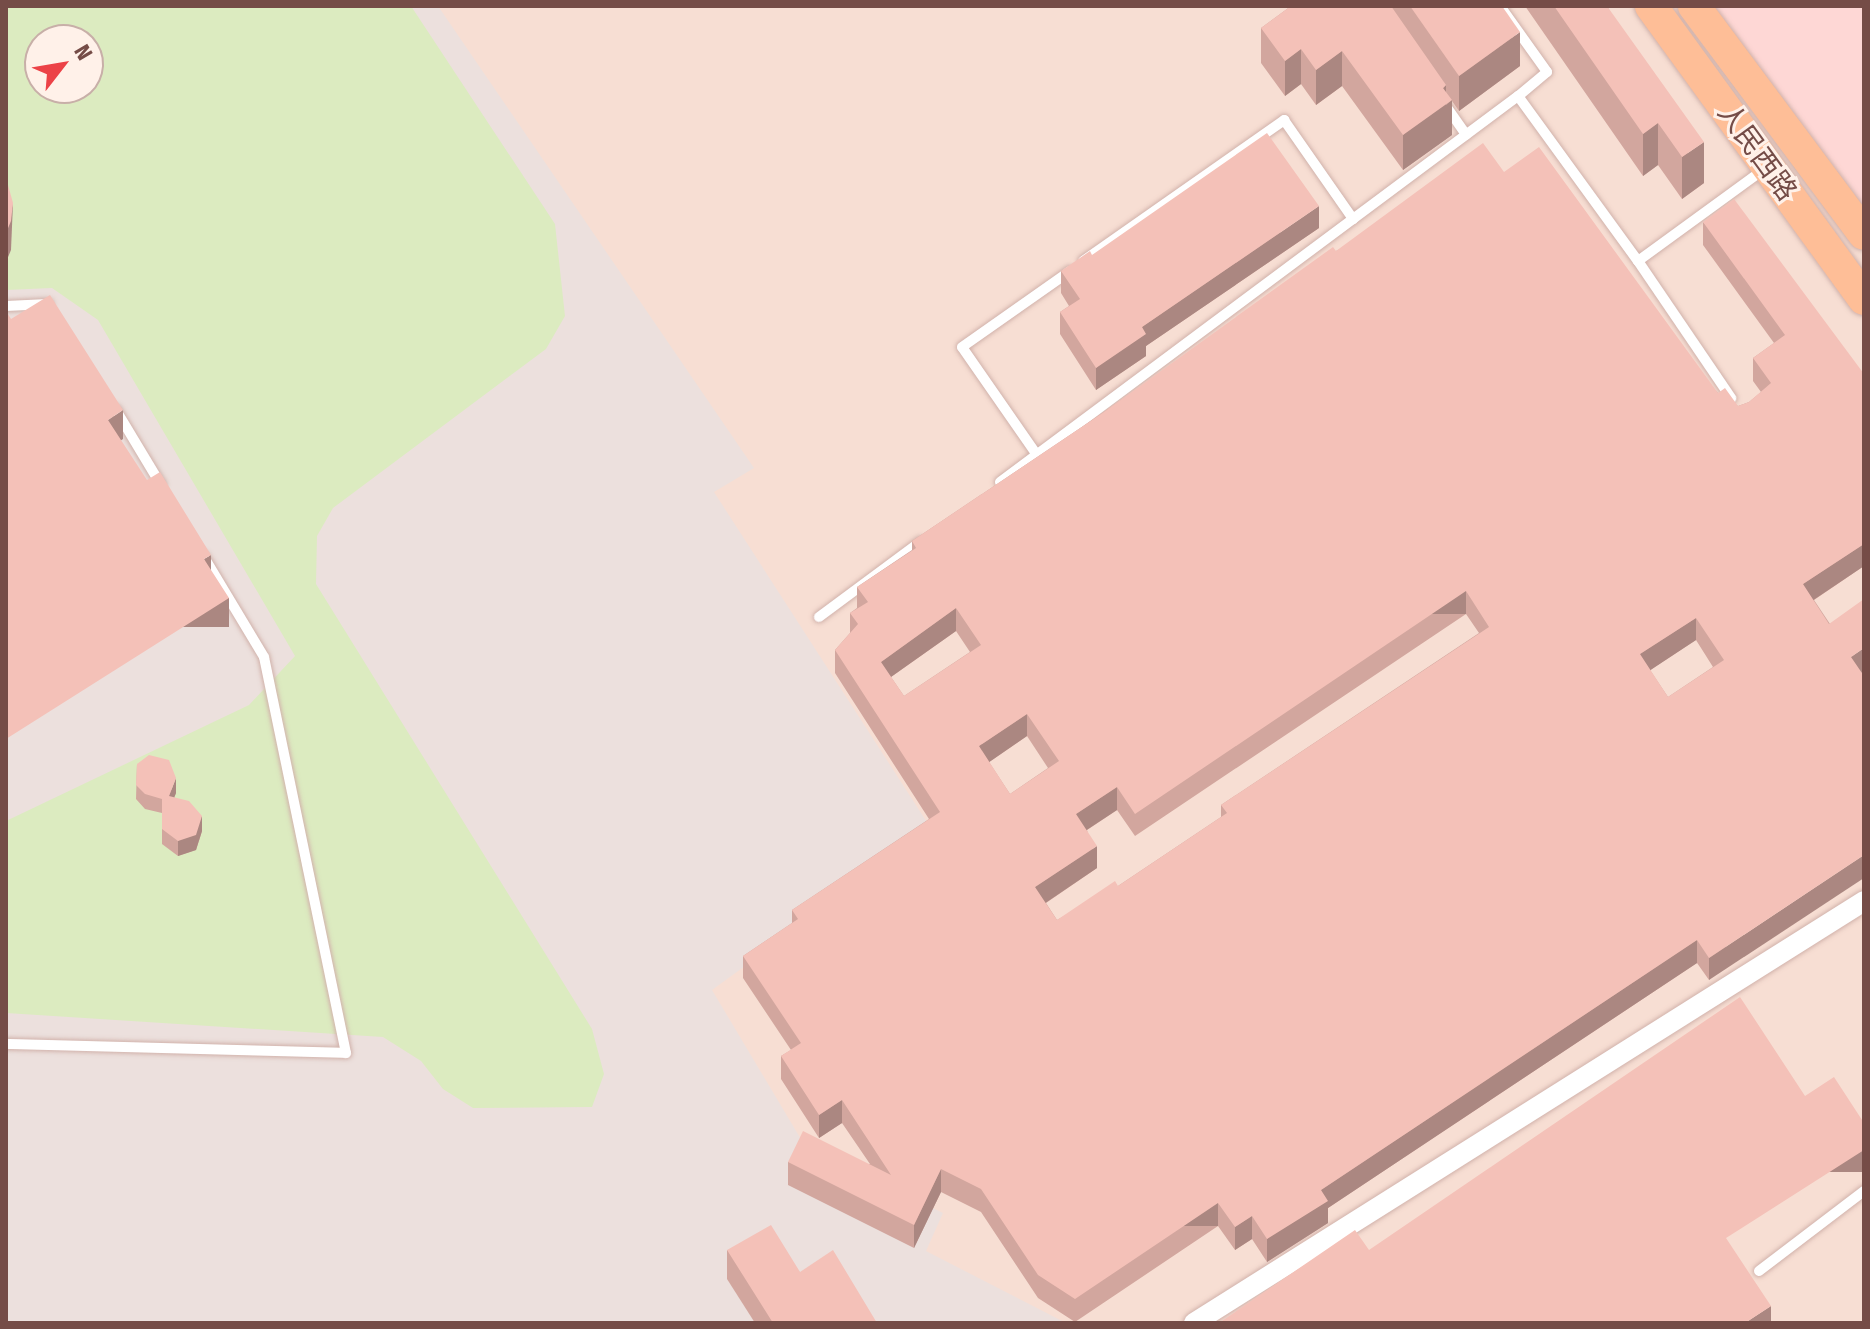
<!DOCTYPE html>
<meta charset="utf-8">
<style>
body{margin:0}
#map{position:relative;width:1870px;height:1329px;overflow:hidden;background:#fdebe2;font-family:"Fira Sans Condensed","Noto Sans SC",sans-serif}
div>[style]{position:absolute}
.residential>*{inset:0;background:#f7ded3}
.commercial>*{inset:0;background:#fed7d5}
.industrial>*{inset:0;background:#ece0dd}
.green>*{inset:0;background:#dcebc0}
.roads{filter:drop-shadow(0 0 2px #d1b2ab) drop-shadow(0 0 2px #d1b2ab)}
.lane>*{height:10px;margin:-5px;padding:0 5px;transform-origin:5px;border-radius:5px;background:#fff}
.street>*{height:20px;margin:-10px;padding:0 10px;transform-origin:10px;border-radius:10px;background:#fff}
.primary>*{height:32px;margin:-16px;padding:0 16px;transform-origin:16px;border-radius:16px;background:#febe97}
.wall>*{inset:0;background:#d2a69e}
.shaded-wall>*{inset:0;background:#ab8781;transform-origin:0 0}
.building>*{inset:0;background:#f4c1b8}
span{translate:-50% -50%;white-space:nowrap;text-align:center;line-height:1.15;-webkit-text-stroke:6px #fff1e9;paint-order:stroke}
.street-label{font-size:28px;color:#754c47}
.frame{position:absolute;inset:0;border:8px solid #754c47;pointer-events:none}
.north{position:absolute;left:24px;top:24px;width:80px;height:80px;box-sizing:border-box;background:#fff1e9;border:2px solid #c8afa8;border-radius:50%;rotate:59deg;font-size:22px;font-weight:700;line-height:32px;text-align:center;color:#754c47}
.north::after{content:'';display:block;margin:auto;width:28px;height:36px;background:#ec4247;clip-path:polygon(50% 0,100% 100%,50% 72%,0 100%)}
</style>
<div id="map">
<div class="residential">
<div style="clip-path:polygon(evenodd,6px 6px,1864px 6px,1864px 1323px,6px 1323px,6px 6px,40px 40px,88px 40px,88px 88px,40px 88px,40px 40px)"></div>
</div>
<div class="commercial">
<div style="clip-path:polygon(1694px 6px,1864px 6px,1864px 234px)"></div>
</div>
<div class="industrial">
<div style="clip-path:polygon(evenodd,6px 6px,438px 6px,754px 468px,714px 492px,932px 830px,712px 990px,805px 1146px,943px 1213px,926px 1251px,1066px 1323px,6px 1323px,6px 6px,40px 40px,88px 40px,88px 88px,40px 88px,40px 40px)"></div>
</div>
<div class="green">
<div style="clip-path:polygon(evenodd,6px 6px,411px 6px,555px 224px,565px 316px,546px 349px,333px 508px,317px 536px,316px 584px,592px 1029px,604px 1074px,592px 1107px,473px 1108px,443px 1089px,421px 1061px,383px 1037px,6px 1013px,6px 821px,249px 705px,295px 656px,98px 320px,52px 288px,6px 290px,6px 6px,40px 40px,88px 40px,88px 88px,40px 88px,40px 40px)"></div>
</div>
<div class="roads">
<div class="lane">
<div style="left:1500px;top:6px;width:81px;rotate:54.5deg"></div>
<div style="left:1547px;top:72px;width:38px;rotate:140deg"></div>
<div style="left:1446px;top:106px;width:35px;rotate:55deg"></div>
<div style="left:1083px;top:261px;width:246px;rotate:-35deg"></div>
<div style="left:1284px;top:120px;width:121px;rotate:55.1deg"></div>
<div style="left:1638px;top:261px;width:166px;rotate:55.8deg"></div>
<div style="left:6px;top:306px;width:42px;rotate:-2.7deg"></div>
<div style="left:116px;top:410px;width:87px;rotate:59deg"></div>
<div style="left:1037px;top:455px;width:131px;rotate:-124.8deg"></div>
<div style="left:962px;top:347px;width:132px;rotate:-35.1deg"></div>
<div style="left:1000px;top:482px;width:646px;rotate:-36.69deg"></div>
<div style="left:1518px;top:96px;width:204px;rotate:54deg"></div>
<div style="left:1638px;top:261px;width:155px;rotate:-36.1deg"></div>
<div style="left:819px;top:617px;width:126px;rotate:-36.6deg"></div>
<div style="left:6px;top:1044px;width:340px;rotate:1.5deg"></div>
<div style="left:346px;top:1053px;width:404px;rotate:-101.7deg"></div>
<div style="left:264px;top:657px;width:117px;rotate:-121deg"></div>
<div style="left:1759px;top:1271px;width:132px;rotate:-37.3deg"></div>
</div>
<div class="street">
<div style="left:1194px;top:1323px;width:792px;rotate:-32.2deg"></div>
</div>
<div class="primary">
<div style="left:1651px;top:6px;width:362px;rotate:54deg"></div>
<div style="left:1694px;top:6px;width:284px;rotate:53.3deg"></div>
</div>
</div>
<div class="wall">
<div style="clip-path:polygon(1291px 6px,1502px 6px,1520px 66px,1459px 111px,1452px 101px,1452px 135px,1403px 170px,1342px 86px,1316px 105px,1301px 84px,1285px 96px,1261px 63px,1261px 28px)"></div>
<div style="clip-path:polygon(1525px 6px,1607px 6px,1704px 183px,1682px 199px,1658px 165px,1643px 176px)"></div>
<div style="clip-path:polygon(evenodd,1504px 172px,1718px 393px,1738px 406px,1749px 402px,1761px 392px,1753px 381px,1753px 358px,1774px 343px,1703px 245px,1703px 222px,1864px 374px,1864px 566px,1814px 600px,1862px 672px,1709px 980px,1697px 963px,1328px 1208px,1328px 1223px,1267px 1262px,1252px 1239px,1235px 1250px,1218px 1226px,1075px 1322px,1038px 1298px,981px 1212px,941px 1192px,914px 1248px,788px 1185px,788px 1162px,870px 1164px,842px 1123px,819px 1138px,781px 1079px,781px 1056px,791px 1050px,743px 978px,743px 956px,792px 923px,792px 910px,929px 819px,835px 673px,835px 650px,850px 633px,850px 613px,857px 608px,857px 587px,912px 550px,912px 541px,1104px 412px,1336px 251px,1504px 172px,1466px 614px,1479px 633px,1221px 805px,1221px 817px,1118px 886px,1057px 920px,1046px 903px,1097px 868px,1087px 830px,1117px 810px,1135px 836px,1466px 614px,1504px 172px,956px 631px,970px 652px,904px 696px,891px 677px,956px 631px,1504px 172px,1696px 640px,1713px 667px,1668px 697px,1650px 670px,1696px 640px,1504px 172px,1027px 736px,1048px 768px,1010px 794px,989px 762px,1027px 736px)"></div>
<div style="clip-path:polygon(1319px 228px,1146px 346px,1146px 356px,1096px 390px,1060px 334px,1060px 312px,1069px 306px,1061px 293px,1061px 271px,1092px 255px)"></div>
<div style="clip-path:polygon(137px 764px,176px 793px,174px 797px,202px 831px,196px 850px,178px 856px,162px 844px,162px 813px,145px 809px,136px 799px)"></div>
<div style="clip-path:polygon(727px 1250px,800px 1272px,877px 1323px,755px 1323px,727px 1279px)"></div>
</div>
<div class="shaded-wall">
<div style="clip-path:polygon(1520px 32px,1520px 66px,1459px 111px,1459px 76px)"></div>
<div style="clip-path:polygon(1301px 49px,1301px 84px,1285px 96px,1285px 61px)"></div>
<div style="clip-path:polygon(1342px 51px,1342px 86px,1316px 105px,1316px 70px)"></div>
<div style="clip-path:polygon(1446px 85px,1446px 105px,1452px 100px,1452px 135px,1403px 170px,1403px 135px)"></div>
<div style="clip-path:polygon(1658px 123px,1658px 165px,1643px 176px,1643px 134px)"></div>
<div style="clip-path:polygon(1704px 142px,1704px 183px,1682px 199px,1682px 157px)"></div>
<div style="clip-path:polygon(13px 203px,11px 250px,6px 262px,6px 233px)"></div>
<div style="clip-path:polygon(1319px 206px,1319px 228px,1146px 346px,1146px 356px,1096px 390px,1096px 368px,1142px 327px)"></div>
<div style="clip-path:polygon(123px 410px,123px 439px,108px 449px,108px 420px)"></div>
<div style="clip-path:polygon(1864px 544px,1864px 566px,1803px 607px,1803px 584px)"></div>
<div style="clip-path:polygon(211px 555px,211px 584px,204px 559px)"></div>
<div style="left:1466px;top:591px;width:23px;height:399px;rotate:90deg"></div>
<div style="left:229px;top:598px;width:29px;height:264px;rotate:90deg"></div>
<div style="clip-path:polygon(956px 608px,956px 631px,881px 684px,881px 662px)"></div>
<div style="clip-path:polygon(1696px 618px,1696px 640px,1640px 677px,1640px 654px)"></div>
<div style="clip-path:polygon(1864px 648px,1864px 671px,1851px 680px,1851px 657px)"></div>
<div style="clip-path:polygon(1027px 714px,1027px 736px,979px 769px,979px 746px)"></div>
<div style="clip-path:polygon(176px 778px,176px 793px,169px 811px,169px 796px)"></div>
<div style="clip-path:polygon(1117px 787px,1117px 810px,1076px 837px,1076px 814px)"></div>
<div style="clip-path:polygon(202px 816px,202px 831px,196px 850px,178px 856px,178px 841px)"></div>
<div style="clip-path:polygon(1097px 846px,1097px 868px,1035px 910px,1035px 887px)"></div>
<div style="clip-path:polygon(1864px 855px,1864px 878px,1709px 980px,1709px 958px)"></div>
<div style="clip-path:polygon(1697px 940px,1697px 963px,1328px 1208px,1328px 1223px,1267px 1262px,1267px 1239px,1321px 1190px)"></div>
<div style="clip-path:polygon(842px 1100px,842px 1123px,819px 1138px,819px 1115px)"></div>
<div style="left:1864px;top:1150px;width:22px;height:164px;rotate:90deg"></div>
<div style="clip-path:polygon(941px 1169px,941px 1192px,914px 1248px,914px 1225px)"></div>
<div style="left:1218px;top:1203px;width:23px;height:172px;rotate:90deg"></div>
<div style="clip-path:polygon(1252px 1216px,1252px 1239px,1235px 1250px,1235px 1227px)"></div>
<div style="clip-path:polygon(1771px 1306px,1771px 1323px,1745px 1323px)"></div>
</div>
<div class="building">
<div style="clip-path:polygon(1291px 6px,1391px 6px,1446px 85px,1443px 88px,1452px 100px,1403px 135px,1342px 51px,1316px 70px,1301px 49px,1285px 61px,1261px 28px)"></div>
<div style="clip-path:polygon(1410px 6px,1502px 6px,1520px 32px,1459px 76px)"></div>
<div style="clip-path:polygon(1554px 6px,1607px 6px,1704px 142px,1682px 157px,1658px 123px,1643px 134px)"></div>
<div style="clip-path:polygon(1267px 133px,1319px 206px,1142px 327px,1146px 334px,1096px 368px,1060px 312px,1080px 299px,1061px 271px,1090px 251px,1092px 255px)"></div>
<div style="clip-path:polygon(evenodd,1483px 143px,1504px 172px,1539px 147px,1718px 393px,1725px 388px,1738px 406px,1749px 402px,1771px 383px,1753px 358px,1785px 335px,1703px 222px,1734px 199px,1864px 374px,1864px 544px,1803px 584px,1829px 624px,1864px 599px,1864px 648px,1851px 657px,1864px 676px,1864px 855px,1709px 958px,1697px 940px,1321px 1190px,1328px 1201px,1267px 1239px,1252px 1216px,1235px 1227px,1218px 1203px,1075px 1299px,1038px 1275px,981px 1189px,941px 1169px,914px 1225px,788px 1162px,803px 1131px,891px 1175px,842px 1100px,819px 1115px,781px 1056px,801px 1043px,743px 956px,798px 919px,792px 910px,940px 812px,835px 650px,858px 624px,850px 613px,868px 602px,857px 587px,916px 548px,912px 541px,1104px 412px,1333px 247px,1336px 251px,1483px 143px,1466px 591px,1489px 627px,1221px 805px,1227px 813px,1118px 886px,1115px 881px,1057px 920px,1035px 887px,1097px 846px,1076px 814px,1117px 787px,1135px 814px,1466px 591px,1483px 143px,956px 608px,981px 645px,904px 696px,881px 662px,956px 608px,1483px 143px,1696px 618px,1724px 660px,1668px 697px,1640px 654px,1696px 618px,1483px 143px,1027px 714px,1059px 761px,1010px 794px,979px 746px,1027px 714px)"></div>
<div style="clip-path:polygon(6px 182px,8px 185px,13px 203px,11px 221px,6px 233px)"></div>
<div style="clip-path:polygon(50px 295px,123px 410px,108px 420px,147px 480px,160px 472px,211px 555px,204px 559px,229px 598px,6px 739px,6px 311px,11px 319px)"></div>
<div style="clip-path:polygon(149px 755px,169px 760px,176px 778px,169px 796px,189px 801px,202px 816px,196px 835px,178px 841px,162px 829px,162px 799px,145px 794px,136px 785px,137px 764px)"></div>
<div style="clip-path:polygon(1740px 997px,1805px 1096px,1834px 1077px,1864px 1123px,1864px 1150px,1726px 1238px,1771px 1306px,1745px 1323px,1219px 1323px,1355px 1230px,1369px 1250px)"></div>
<div style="clip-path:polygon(771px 1225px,800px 1272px,833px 1250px,877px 1323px,773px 1323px,727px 1250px)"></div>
</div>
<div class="street-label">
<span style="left:1757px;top:152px;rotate:54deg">人民西路</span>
</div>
<div class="frame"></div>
<div class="north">N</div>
</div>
